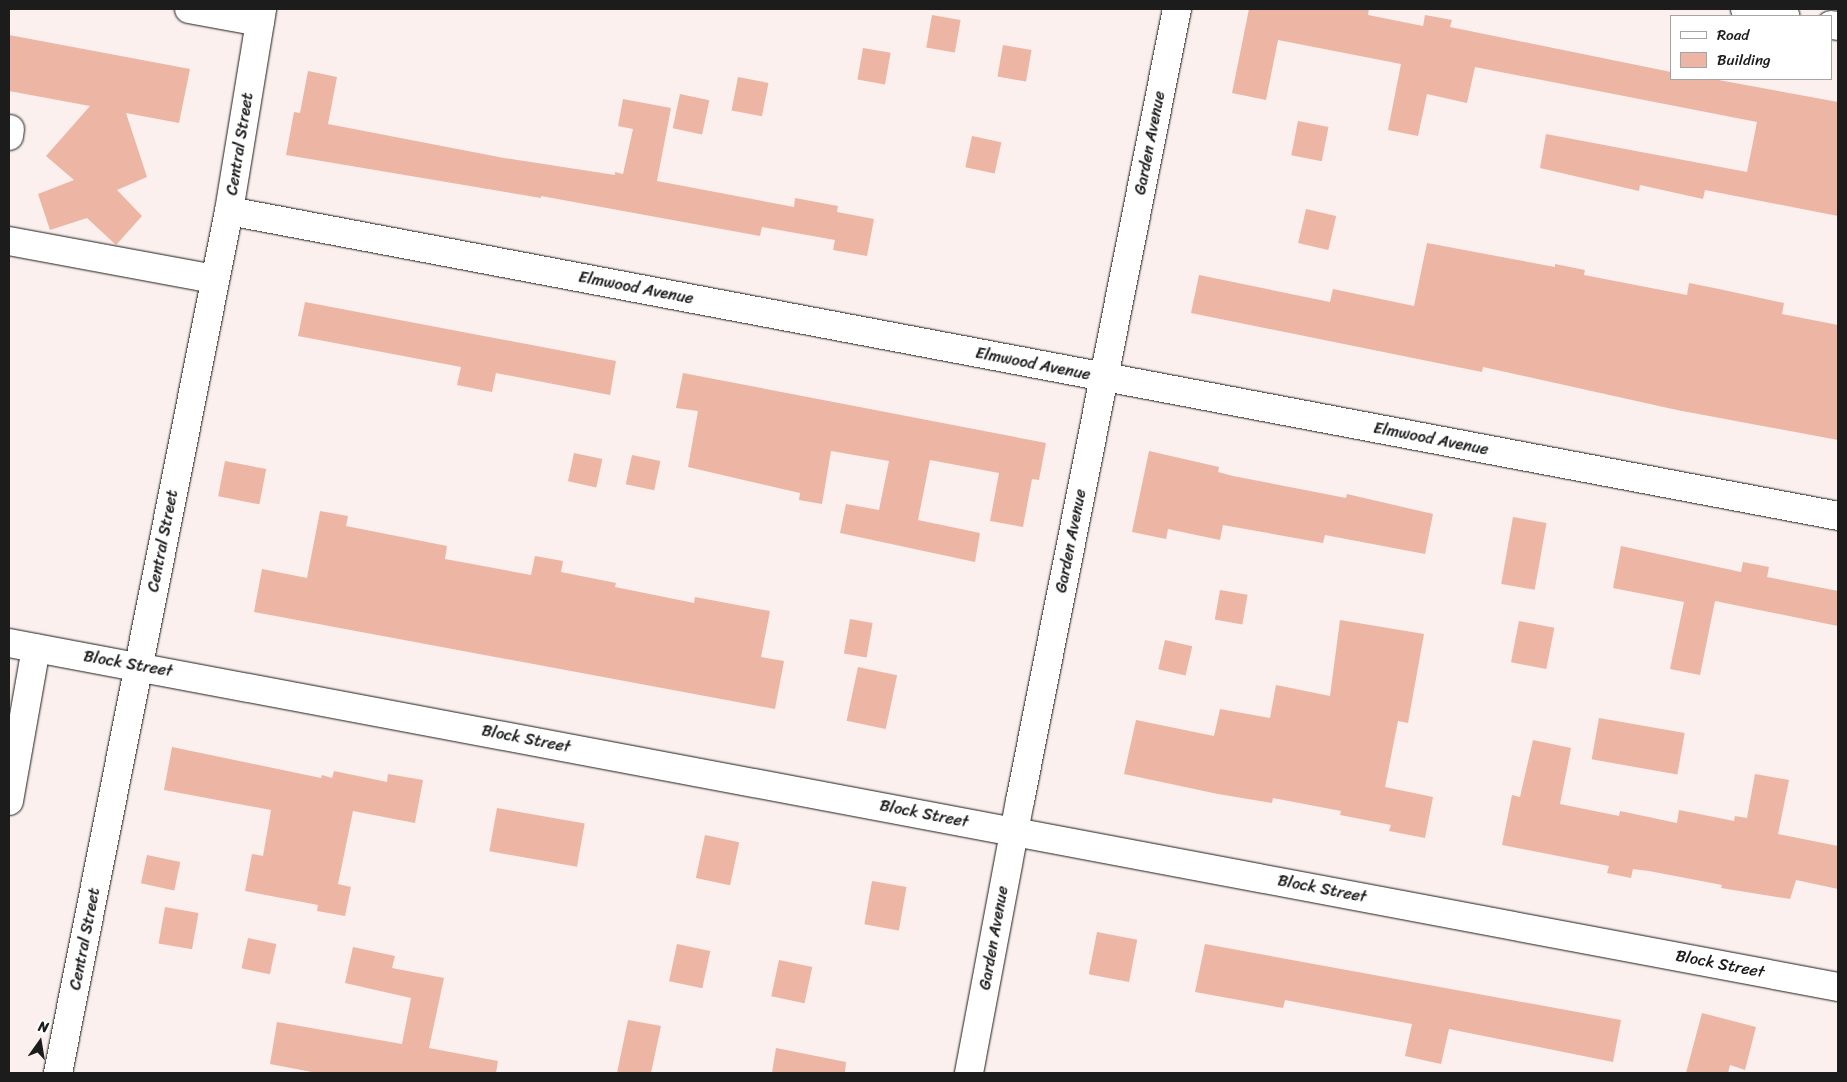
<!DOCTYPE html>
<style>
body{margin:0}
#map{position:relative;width:1847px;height:1082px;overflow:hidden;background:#fbf0ed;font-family:Sriracha,sans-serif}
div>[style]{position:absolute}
.building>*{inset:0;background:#edb5a4;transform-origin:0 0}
.roads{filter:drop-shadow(0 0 1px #1c1c1c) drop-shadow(0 0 1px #1c1c1c)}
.minor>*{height:28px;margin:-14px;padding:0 14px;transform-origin:14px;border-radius:14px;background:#fff}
span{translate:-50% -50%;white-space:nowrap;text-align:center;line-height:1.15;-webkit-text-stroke:4px #fff;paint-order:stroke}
.street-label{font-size:16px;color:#1c1c1c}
.frame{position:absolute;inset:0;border:10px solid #1c1c1c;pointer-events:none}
.legend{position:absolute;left:1670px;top:15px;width:162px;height:65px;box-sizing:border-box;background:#fff;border:1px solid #a4a4a4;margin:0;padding:6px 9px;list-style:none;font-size:15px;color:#1c1c1c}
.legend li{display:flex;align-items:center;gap:10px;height:25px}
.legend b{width:25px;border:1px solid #a4a4a4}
.north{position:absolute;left:15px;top:1017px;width:50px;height:50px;-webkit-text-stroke:4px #fff;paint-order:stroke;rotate:13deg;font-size:14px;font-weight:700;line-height:20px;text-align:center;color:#1c1c1c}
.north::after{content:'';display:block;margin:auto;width:18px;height:22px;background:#1c1c1c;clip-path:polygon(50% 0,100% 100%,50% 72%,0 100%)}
</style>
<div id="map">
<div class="building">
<div style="clip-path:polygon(1249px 9px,1369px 9px,1368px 15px,1423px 26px,1425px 15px,1452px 20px,1450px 27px,1671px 72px,1671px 79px,1713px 79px,1838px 102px,1838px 216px,1705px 190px,1703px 199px,1640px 185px,1639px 191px,1540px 168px,1546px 134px,1747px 172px,1757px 122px,1475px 67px,1467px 103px,1427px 94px,1418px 136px,1388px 130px,1401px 64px,1278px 40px,1266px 100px,1232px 93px)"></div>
<div style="left:932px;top:15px;width:29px;height:33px;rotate:10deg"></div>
<div style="clip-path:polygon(9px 35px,190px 69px,179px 123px,126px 113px,147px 177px,117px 190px,142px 216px,116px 245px,87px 218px,50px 230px,38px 194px,74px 180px,46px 156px,90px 106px,9px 91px)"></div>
<div style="left:1003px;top:45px;width:29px;height:32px;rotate:10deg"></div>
<div style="left:863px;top:48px;width:28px;height:32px;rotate:10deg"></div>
<div style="clip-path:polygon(308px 71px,337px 77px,328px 124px,504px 158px,615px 175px,615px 172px,623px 174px,633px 129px,618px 126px,623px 99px,671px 108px,657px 181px,794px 207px,795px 198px,838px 206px,837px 212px,874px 219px,867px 256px,833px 250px,835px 240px,762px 227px,760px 236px,541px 196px,541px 198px,286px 155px,294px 112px,300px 113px)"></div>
<div style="left:738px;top:77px;width:31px;height:34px;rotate:11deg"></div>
<div style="left:680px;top:94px;width:30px;height:35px;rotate:12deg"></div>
<div style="left:1298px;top:121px;width:31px;height:35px;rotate:11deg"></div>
<div style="left:972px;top:136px;width:30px;height:32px;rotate:12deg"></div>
<div style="left:1306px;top:209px;width:31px;height:35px;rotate:13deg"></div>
<div style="clip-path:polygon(1427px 243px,1555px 267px,1555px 264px,1585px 270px,1584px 275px,1687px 295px,1689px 283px,1719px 289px,1784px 303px,1782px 314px,1838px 325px,1838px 440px,1677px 410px,1483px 367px,1482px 372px,1191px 313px,1199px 275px,1330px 302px,1333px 289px,1414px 306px)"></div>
<div style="clip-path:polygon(305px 302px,616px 361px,610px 395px,496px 373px,492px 392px,457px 385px,461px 367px,298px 336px)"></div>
<div style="clip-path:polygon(683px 373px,1046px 443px,1039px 480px,1032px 479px,1023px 527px,990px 521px,999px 473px,930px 460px,918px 520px,980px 533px,975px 562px,840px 533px,846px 504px,879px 510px,889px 461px,831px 451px,822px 504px,799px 500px,800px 493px,688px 467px,698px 411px,676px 408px)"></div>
<div style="clip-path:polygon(1149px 451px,1219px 467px,1218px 472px,1233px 476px,1346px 498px,1347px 494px,1433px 514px,1425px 554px,1325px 535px,1323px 543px,1223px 525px,1220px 540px,1168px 529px,1166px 539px,1132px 532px)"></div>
<div style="left:574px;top:453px;width:29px;height:29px;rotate:12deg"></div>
<div style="left:632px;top:455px;width:29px;height:30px;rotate:12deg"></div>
<div style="left:225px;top:461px;width:42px;height:36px;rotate:11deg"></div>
<div style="clip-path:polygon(320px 511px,348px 516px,346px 526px,447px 546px,445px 559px,531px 575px,535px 556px,563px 561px,561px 572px,616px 583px,615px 587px,694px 603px,695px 597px,770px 611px,761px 657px,784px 661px,775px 709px,254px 612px,262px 569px,307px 578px)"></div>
<div style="left:1513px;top:517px;width:34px;height:68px;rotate:10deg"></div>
<div style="clip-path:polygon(1621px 546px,1741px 572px,1743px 562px,1769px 567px,1767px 577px,1838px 591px,1838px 626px,1715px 601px,1700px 675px,1670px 669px,1684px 602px,1613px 588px)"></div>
<div style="left:1220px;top:590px;width:28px;height:30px;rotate:10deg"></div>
<div style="left:850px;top:619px;width:23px;height:35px;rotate:10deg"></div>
<div style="clip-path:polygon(1340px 620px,1424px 634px,1408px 723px,1398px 721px,1385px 787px,1433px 797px,1425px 838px,1389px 831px,1391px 825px,1340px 815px,1341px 811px,1273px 798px,1272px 803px,1218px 794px,1124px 774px,1136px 720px,1214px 736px,1220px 709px,1270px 718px,1276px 685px,1330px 696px)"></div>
<div style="left:1519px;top:621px;width:36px;height:42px;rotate:11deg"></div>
<div style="left:1165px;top:640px;width:28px;height:30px;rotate:13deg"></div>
<div style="left:858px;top:667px;width:40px;height:55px;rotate:12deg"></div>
<div style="left:1599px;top:718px;width:87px;height:42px;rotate:10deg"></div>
<div style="clip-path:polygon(1533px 740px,1571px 748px,1560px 804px,1619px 816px,1620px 811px,1677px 823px,1679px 810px,1734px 821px,1735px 816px,1747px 818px,1755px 774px,1789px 780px,1778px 834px,1838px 846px,1838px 889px,1796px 880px,1790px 899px,1721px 888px,1722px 885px,1649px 871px,1633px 869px,1631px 878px,1607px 873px,1609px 866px,1502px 845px,1512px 795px,1520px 797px)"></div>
<div style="clip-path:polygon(172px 747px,321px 778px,322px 775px,332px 778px,334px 771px,387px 782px,388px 774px,423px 780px,415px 823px,353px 811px,338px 884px,351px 887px,345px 916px,317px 911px,318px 905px,245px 891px,252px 854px,263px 856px,271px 810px,164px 790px)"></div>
<div style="left:497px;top:808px;width:89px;height:44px;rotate:10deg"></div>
<div style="left:705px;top:835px;width:35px;height:44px;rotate:12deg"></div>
<div style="left:147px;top:855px;width:34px;height:29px;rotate:12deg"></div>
<div style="left:872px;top:881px;width:35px;height:44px;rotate:10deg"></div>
<div style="left:165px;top:907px;width:34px;height:37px;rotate:10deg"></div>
<div style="left:1097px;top:932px;width:41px;height:43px;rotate:11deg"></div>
<div style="left:248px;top:938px;width:29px;height:31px;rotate:12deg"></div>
<div style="left:677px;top:944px;width:34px;height:38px;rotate:12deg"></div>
<div style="clip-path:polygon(1205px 944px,1621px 1020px,1613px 1062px,1449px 1029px,1441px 1064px,1405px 1056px,1412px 1024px,1285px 1000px,1283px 1008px,1195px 992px)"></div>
<div style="clip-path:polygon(353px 947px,395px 956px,392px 968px,444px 978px,429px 1048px,498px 1061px,496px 1073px,317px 1073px,270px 1064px,277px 1022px,402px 1044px,411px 998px,345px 983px)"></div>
<div style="left:779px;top:960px;width:34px;height:37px;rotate:12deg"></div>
<div style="clip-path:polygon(1702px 1013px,1756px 1027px,1745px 1070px,1730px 1065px,1728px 1073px,1686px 1073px)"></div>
<div style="clip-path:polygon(628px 1020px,661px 1026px,651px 1073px,617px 1073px)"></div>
<div style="clip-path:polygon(776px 1048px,846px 1062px,845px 1073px,772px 1073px)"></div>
</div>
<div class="roads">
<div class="minor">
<div style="left:189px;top:9px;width:72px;rotate:10.4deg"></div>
<div style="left:1745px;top:9px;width:41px;rotate:9.9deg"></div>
<div style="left:1831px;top:25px;width:7px;rotate:8deg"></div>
<div style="left:9px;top:136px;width:7px;rotate:-82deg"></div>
<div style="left:229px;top:211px;width:1638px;rotate:10.73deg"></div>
<div style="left:9px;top:241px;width:209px;rotate:10.5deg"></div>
<div style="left:9px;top:643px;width:1861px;rotate:10.65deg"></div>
<div style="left:9px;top:801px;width:155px;rotate:-80deg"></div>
<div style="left:58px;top:1073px;width:879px;rotate:-78.78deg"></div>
<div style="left:229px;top:211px;width:205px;rotate:-80.7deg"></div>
<div style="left:969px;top:1073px;width:277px;rotate:-79.4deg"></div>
<div style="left:1020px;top:801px;width:807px;rotate:-78.79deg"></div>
</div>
</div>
<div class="street-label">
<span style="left:1150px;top:143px;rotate:-79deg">Garden Avenue</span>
<span style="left:240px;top:144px;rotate:-81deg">Central Street</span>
<span style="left:636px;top:288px;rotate:11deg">Elmwood Avenue</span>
<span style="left:1033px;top:364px;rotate:11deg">Elmwood Avenue</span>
<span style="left:1431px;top:439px;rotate:11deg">Elmwood Avenue</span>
<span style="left:163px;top:541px;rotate:-79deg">Central Street</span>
<span style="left:1071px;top:541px;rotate:-79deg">Garden Avenue</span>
<span style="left:128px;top:664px;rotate:10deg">Block Street</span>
<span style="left:526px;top:739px;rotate:11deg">Block Street</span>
<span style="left:924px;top:814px;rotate:11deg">Block Street</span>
<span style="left:1322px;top:889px;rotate:11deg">Block Street</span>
<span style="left:994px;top:938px;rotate:-80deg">Garden Avenue</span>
<span style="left:85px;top:939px;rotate:-79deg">Central Street</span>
<span style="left:1720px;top:964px;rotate:11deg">Block Street</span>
</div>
<div class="frame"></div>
<ul class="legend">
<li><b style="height:6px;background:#fff"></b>Road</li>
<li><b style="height:14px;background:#edb5a4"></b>Building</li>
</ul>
<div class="north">N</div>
</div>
